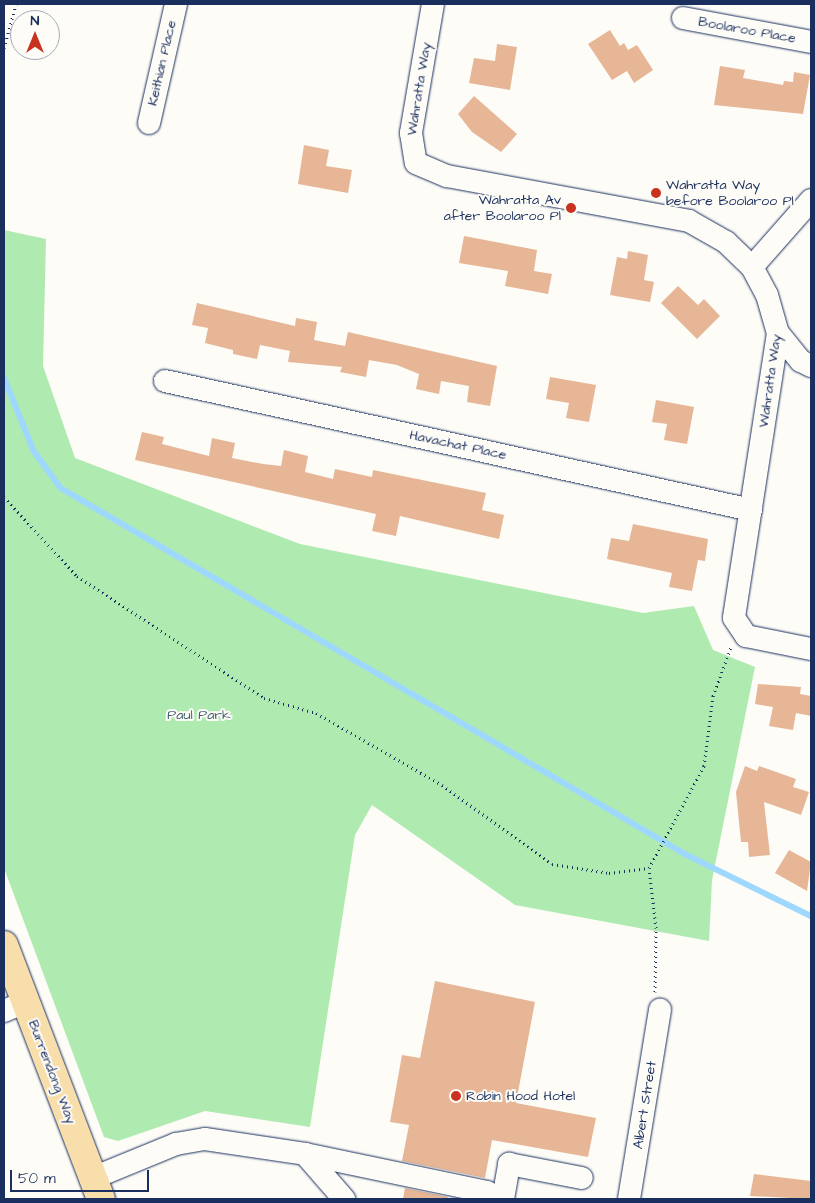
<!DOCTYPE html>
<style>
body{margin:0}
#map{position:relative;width:815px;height:1203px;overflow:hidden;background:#fdfcf7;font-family:"Architects Daughter",sans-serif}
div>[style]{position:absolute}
.green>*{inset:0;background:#afeab0}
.stream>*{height:5.5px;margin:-2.75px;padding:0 2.75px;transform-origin:2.75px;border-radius:2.75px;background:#9ed8fe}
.building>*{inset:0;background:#e6b697}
.path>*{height:3px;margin-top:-1.5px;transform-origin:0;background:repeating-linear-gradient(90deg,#1b2f5e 0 1px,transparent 0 5px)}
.roads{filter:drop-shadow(0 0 1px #1b2f5e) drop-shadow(0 0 1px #1b2f5e)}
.minor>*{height:22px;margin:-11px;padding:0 11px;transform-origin:11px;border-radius:11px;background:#fdfcf7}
.major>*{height:28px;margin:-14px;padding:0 14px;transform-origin:14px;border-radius:14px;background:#f8deab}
.dots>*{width:14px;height:14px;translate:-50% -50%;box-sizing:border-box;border:2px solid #fdfcf7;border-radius:50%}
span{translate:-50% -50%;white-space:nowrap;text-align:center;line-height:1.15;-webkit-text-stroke:4px #fdfcf7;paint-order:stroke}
.street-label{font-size:14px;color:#1b2f5e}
.poi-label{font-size:14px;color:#1b2f5e}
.left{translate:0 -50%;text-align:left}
.right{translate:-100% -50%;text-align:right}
.park-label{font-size:14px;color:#405e72}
.frame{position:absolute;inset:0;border:5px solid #1b2f5e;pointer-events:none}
.north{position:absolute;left:10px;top:10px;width:50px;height:50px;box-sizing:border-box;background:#fdfcf7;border:1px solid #a3aaba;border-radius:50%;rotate:0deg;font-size:14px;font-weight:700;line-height:20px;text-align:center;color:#1b2f5e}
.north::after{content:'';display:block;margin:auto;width:18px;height:22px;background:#c8321e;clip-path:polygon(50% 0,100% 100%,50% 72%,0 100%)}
.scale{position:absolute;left:10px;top:1170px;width:139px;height:22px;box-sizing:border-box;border:2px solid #1b2f5e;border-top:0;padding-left:6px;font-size:15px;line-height:18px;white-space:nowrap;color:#1b2f5e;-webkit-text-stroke:4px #fdfcf7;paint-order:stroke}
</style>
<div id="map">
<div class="green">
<div style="clip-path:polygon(4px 230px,46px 239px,43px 366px,75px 458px,300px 544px,643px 613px,694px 606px,713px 650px,755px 667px,712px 880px,709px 941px,515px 905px,372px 805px,355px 835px,310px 1127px,205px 1111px,118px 1141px,104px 1137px,4px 868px)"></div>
</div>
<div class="stream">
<div style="left:4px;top:377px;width:80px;rotate:67.9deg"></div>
<div style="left:34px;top:451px;width:46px;rotate:53.9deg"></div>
<div style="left:61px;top:488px;width:723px;rotate:30.39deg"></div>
<div style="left:685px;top:854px;width:140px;rotate:26.2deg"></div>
</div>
<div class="building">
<div style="clip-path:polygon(610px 30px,620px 46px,624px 43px,628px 50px,637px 45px,653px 70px,634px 83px,627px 71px,612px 80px,588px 44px)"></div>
<div style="clip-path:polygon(497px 44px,517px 47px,510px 90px,469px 83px,474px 58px,495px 61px)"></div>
<div style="clip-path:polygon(720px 66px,745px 70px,743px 78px,783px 85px,784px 81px,793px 82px,794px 72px,810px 75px,803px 114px,714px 105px)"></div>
<div style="clip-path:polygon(474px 96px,517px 134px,501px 152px,472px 132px,458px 114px)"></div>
<div style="clip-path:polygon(304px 145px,329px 150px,326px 166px,352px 170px,348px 193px,298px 184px)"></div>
<div style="clip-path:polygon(464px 236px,537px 250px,534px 271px,552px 274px,548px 294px,505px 286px,508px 271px,459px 263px)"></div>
<div style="clip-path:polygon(628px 251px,648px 255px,644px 280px,654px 282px,650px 302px,610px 295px,617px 257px,627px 259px)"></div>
<div style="clip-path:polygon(678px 286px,698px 305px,704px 299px,720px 316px,697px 339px,661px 303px)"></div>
<div style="clip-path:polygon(197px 303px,295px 326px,296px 318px,317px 322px,314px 340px,345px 346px,348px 332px,497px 366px,490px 406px,467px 402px,469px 386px,441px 381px,439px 394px,416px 389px,419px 374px,397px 365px,369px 360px,366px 377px,340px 372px,342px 367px,288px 362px,290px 351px,260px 345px,257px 359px,233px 354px,233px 350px,205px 343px,208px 328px,192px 325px)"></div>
<div style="clip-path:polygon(550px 377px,596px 385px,589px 422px,566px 418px,569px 403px,546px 399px)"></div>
<div style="clip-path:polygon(656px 400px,694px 407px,687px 444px,664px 440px,667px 424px,652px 422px)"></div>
<div style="clip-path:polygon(142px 432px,164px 437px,162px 444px,209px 456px,212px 438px,235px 443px,232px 458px,263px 464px,281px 466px,284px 450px,308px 456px,305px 472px,333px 479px,335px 469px,372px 477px,373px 470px,486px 493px,482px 510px,504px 515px,499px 539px,400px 516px,396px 536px,372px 531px,376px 514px,135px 460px)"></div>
<div style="clip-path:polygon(633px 524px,708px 539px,705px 561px,698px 560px,692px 591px,669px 587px,672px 573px,607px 559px,611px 538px,629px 541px)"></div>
<div style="clip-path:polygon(758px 684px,801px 687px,800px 694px,811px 696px,811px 716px,796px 713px,793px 730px,769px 726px,773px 707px,755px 704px)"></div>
<div style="clip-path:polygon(745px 766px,757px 771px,759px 766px,796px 779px,793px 787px,809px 792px,801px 815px,764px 802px,770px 855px,749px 857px,748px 842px,741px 842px,736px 792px)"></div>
<div style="clip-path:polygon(789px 850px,811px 862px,807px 891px,775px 873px)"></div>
<div style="clip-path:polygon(435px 981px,535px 1002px,516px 1103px,596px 1118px,588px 1157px,492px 1140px,485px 1178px,402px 1161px,409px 1125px,390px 1122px,402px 1055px,420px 1058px)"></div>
<div style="clip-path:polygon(754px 1174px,811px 1181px,811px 1199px,750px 1196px)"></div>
<div style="clip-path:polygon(405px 1188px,448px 1197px,447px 1199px,403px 1199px)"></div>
</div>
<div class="path">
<div style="left:4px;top:48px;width:46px;rotate:-74.7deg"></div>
<div style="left:4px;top:497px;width:108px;rotate:47.3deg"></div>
<div style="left:77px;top:576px;width:223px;rotate:33.1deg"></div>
<div style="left:264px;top:698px;width:54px;rotate:16.1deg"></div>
<div style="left:316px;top:713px;width:145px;rotate:29.7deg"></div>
<div style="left:442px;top:785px;width:135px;rotate:35.7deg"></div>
<div style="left:552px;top:864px;width:58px;rotate:9deg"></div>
<div style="left:609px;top:873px;width:40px;rotate:-7.1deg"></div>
<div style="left:655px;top:992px;width:64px;rotate:-89.1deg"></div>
<div style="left:656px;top:928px;width:60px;rotate:-96.7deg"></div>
<div style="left:649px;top:868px;width:116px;rotate:-61.7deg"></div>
<div style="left:704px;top:766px;width:71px;rotate:-82.7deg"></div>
<div style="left:713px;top:696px;width:52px;rotate:-69.8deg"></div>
</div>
<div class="roads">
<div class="minor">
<div style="left:433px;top:4px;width:131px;rotate:99.7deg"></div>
<div style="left:411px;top:133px;width:30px;rotate:81deg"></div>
<div style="left:416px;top:163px;width:34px;rotate:23deg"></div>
<div style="left:447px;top:176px;width:246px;rotate:10.5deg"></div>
<div style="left:689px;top:221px;width:43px;rotate:29.6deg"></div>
<div style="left:726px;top:242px;width:36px;rotate:44deg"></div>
<div style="left:752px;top:267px;width:32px;rotate:62deg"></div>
<div style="left:767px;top:295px;width:40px;rotate:74deg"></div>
<div style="left:778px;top:333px;width:288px;rotate:98.8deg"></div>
<div style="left:734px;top:618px;width:22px;rotate:56deg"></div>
<div style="left:746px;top:636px;width:66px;rotate:11.3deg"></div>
<div style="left:683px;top:18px;width:130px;rotate:10.6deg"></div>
<div style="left:149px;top:123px;width:122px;rotate:-77.2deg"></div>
<div style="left:752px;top:267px;width:89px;rotate:-48.6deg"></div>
<div style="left:778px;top:333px;width:36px;rotate:51deg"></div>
<div style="left:801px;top:361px;width:11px;rotate:27deg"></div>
<div style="left:165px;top:381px;width:600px;rotate:12.41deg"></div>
<div style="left:4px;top:1011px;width:23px;rotate:-23deg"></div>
<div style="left:305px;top:1154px;width:60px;rotate:49.1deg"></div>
<div style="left:93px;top:1178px;width:90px;rotate:-22.3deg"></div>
<div style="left:176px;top:1144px;width:29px;rotate:-10deg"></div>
<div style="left:205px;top:1139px;width:101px;rotate:8.5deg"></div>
<div style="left:305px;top:1154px;width:186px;rotate:11.8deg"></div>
<div style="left:487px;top:1192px;width:12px;rotate:35deg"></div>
<div style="left:503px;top:1199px;width:36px;rotate:-80deg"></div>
<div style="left:509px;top:1164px;width:74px;rotate:10.9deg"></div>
<div style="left:629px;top:1199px;width:192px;rotate:-80.7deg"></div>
</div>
<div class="major">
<div style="left:4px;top:945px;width:272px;rotate:69.1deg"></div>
</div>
</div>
<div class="dots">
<div style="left:656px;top:193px;background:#c8321e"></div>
<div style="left:571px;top:208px;background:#c8321e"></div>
<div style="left:456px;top:1096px;background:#c8321e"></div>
</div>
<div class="street-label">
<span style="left:747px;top:30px;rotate:10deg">Boolaroo Place</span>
<span style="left:162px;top:63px;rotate:-77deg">Keithian Place</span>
<span style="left:419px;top:89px;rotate:-81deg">Wahratta Way</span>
<span style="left:770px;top:381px;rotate:-82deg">Wahratta Way</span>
<span style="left:458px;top:445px;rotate:12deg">Havachat Place</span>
<span style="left:52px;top:1072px;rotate:69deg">Burrendong Way</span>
<span style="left:645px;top:1105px;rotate:-81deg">Albert Street</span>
</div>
<div class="poi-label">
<span class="left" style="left:666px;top:193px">Wahratta Way<br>before Boolaroo Pl</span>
<span class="right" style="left:561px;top:208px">Wahratta Av<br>after Boolaroo Pl</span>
<span class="left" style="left:466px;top:1096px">Robin Hood Hotel</span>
</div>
<div class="park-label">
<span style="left:199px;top:715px">Paul Park</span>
</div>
<div class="frame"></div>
<div class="north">N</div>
<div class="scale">50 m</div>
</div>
